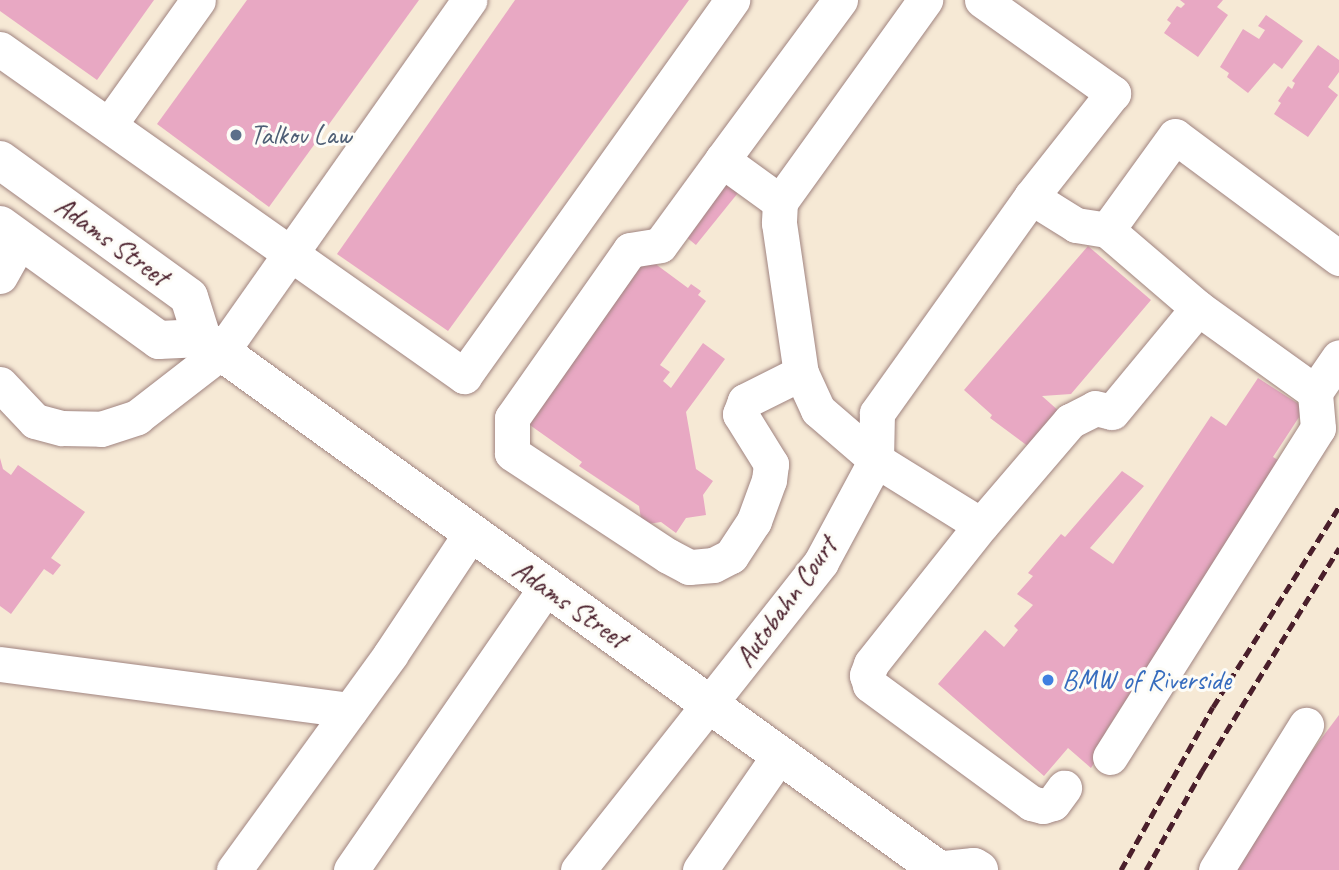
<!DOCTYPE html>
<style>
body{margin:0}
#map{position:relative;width:1339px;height:870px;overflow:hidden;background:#f6e9d5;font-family:Caveat,sans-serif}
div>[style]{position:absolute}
.building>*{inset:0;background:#e8a8c3;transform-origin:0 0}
.roads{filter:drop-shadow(0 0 2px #a08480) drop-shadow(0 0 2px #a08480)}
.minor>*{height:35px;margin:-17.5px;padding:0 17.5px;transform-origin:17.5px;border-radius:17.5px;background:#fff}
.major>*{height:38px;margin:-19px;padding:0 19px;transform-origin:19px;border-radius:19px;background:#fff}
.rail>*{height:5px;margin-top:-2.5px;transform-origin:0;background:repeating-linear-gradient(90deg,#4a1f2b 0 10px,transparent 0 15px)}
.dots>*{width:19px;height:19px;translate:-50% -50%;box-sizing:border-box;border:4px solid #fdfcf7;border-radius:50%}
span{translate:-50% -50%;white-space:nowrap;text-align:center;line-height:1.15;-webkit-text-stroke:6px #fdfcf7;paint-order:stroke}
.service-label{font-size:28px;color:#4e5e75}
.left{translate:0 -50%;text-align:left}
.street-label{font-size:28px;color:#4a1f2b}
.shop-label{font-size:28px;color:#366cbe}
</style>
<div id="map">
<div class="building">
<div style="clip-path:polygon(0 0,154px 0,97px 80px,0 11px)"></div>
<div style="clip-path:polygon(247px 0,419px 0,269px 207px,157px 124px)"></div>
<div style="clip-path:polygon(515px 0,689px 0,448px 331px,337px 254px)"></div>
<div style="clip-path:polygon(1180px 0,1223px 0,1217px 7px,1228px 15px,1198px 57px,1164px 33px,1171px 23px,1167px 20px,1177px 6px,1181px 8px,1185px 4px)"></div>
<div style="clip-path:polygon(1266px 15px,1303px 41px,1282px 69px,1274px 63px,1248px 93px,1227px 77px,1229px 73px,1220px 67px,1243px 29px,1259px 39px,1265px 30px,1258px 26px)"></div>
<div style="clip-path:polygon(1318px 45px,1339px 60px,1339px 72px,1328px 87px,1338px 95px,1308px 137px,1274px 114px,1281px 103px,1278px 101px,1288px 86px,1292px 89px,1295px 83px,1292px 81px)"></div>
<div style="left:721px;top:179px;width:22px;height:67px;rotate:39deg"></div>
<div style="clip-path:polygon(1088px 246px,1151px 300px,1071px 394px,1042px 396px,1060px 412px,1029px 447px,990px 418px,992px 415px,964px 390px)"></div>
<div style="clip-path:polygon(642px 254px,688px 288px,691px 284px,701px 291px,698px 295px,706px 301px,660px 365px,670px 372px,663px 381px,671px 388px,703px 343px,725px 359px,686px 412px,696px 469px,713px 481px,703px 495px,706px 515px,686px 518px,676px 533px,661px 522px,642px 525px,639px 506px,579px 466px,582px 462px,527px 423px)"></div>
<div style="clip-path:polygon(1258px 378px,1305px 408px,1273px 457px,1281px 462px,1106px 731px,1112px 735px,1091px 768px,1068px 748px,1044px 776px,938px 684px,985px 630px,1004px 647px,1018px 630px,1014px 626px,1033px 605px,1017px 594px,1033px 576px,1028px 573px,1061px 534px,1065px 537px,1122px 471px,1144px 486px,1090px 548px,1113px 564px,1211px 416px,1226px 426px)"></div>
<div style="clip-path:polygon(0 458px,3px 469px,11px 475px,18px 465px,85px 512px,51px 558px,61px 565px,53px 575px,44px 569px,11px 614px,0 606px)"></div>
<div style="clip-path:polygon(1339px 715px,1339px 870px,1223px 870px)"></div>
</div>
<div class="roads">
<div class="minor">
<div style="left:982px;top:0;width:161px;rotate:35.4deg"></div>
<div style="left:1113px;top:93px;width:132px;rotate:128.3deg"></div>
<div style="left:1031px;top:197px;width:53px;rotate:31.9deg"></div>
<div style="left:1076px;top:225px;width:31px;rotate:9deg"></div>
<div style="left:0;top:49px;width:568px;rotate:35.17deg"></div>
<div style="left:464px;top:376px;width:462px;rotate:-54.5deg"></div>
<div style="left:109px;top:125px;width:153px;rotate:-54.5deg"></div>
<div style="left:722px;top:160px;width:72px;rotate:35.9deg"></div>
<div style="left:780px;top:202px;width:21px;rotate:93deg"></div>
<div style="left:779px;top:223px;width:152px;rotate:81.7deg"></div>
<div style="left:801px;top:373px;width:63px;rotate:153.4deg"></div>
<div style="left:745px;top:401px;width:14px;rotate:111deg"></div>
<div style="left:740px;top:414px;width:59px;rotate:58.2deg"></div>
<div style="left:771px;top:464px;width:16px;rotate:97deg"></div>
<div style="left:769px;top:480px;width:44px;rotate:110.1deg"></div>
<div style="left:754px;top:521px;width:42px;rotate:123.3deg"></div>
<div style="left:731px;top:556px;width:20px;rotate:153deg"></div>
<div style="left:713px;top:565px;width:24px;rotate:175deg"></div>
<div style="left:689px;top:567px;width:24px;rotate:-152deg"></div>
<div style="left:668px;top:556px;width:187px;rotate:-146.6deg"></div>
<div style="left:512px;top:453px;width:35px;rotate:-90deg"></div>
<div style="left:512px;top:418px;width:205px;rotate:-54.9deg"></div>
<div style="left:630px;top:250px;width:30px;rotate:-9deg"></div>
<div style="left:660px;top:245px;width:105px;rotate:-53.9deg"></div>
<div style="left:722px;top:160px;width:199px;rotate:-53.6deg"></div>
<div style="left:780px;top:202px;width:249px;rotate:-54.3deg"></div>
<div style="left:1339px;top:258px;width:204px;rotate:-143.4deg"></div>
<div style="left:1175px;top:136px;width:116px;rotate:125.9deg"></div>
<div style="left:1107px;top:230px;width:120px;rotate:40.6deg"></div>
<div style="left:1198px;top:308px;width:144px;rotate:35.7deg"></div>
<div style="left:1315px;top:392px;width:42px;rotate:-55.6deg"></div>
<div style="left:0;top:276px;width:41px;rotate:-60.9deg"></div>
<div style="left:801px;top:373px;width:41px;rotate:65.3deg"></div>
<div style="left:818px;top:410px;width:77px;rotate:40.8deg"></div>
<div style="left:876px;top:460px;width:123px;rotate:31.8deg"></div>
<div style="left:981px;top:525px;width:177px;rotate:128.4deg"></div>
<div style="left:871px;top:664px;width:12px;rotate:110deg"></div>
<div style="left:867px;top:675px;width:10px;rotate:73deg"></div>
<div style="left:870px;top:685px;width:200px;rotate:36.2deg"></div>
<div style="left:1031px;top:803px;width:12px;rotate:14deg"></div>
<div style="left:1043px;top:806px;width:10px;rotate:-17deg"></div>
<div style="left:1053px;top:803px;width:19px;rotate:-54deg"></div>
<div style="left:0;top:384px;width:51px;rotate:46.6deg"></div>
<div style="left:35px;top:421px;width:28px;rotate:15deg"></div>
<div style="left:62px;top:428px;width:39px;rotate:1deg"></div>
<div style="left:101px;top:429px;width:38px;rotate:-18deg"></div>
<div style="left:137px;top:417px;width:106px;rotate:-37.7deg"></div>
<div style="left:221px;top:352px;width:431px;rotate:-54.8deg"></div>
<div style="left:981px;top:525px;width:137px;rotate:-49.4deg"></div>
<div style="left:1070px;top:421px;width:28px;rotate:-27deg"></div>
<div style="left:1095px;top:408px;width:17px;rotate:13deg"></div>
<div style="left:1112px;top:412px;width:135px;rotate:-50.4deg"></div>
<div style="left:0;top:664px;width:353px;rotate:7.5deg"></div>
<div style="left:1110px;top:757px;width:389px;rotate:-57.7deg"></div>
<div style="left:1318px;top:428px;width:36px;rotate:-95deg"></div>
<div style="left:234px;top:870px;width:266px;rotate:-54deg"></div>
<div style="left:390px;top:655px;width:146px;rotate:-56.4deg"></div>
<div style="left:351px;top:870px;width:344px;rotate:-55.4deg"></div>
<div style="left:578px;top:870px;width:392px;rotate:-51.7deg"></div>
<div style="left:821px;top:562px;width:116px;rotate:-61.7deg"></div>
<div style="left:876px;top:460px;width:47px;rotate:-88.8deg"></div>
<div style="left:877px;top:413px;width:265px;rotate:-54.5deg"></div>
<div style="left:700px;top:870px;width:141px;rotate:-55.4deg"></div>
<div style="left:1216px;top:870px;width:171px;rotate:-58.2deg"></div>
</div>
<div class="major">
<div style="left:0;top:160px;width:233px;rotate:35.9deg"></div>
<div style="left:189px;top:297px;width:43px;rotate:72.4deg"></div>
<div style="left:202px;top:338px;width:909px;rotate:35.82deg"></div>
<div style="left:0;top:225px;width:196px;rotate:35.9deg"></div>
<div style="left:159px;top:340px;width:43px;rotate:-2.7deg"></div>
<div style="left:945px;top:870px;width:29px;rotate:-6deg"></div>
<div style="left:974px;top:867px;width:6px;rotate:31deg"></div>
</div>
</div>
<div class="rail">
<div style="left:1121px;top:870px;width:187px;rotate:-60.6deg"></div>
<div style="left:1213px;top:707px;width:236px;rotate:-57.8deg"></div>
<div style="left:1146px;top:870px;width:114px;rotate:-60.5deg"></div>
<div style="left:1202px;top:771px;width:262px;rotate:-58.4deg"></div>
</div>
<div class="dots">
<div style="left:236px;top:135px;background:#5c6f8a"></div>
<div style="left:1048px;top:680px;background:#3f7fe0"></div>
</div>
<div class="service-label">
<span class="left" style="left:250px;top:135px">Talkov Law</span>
</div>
<div class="street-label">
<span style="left:112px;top:241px;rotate:36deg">Adams Street</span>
<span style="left:786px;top:602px;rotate:-54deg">Autobahn Court</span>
<span style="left:570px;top:604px;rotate:35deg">Adams Street</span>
</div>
<div class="shop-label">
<span class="left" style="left:1062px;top:680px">BMW of Riverside</span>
</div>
</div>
